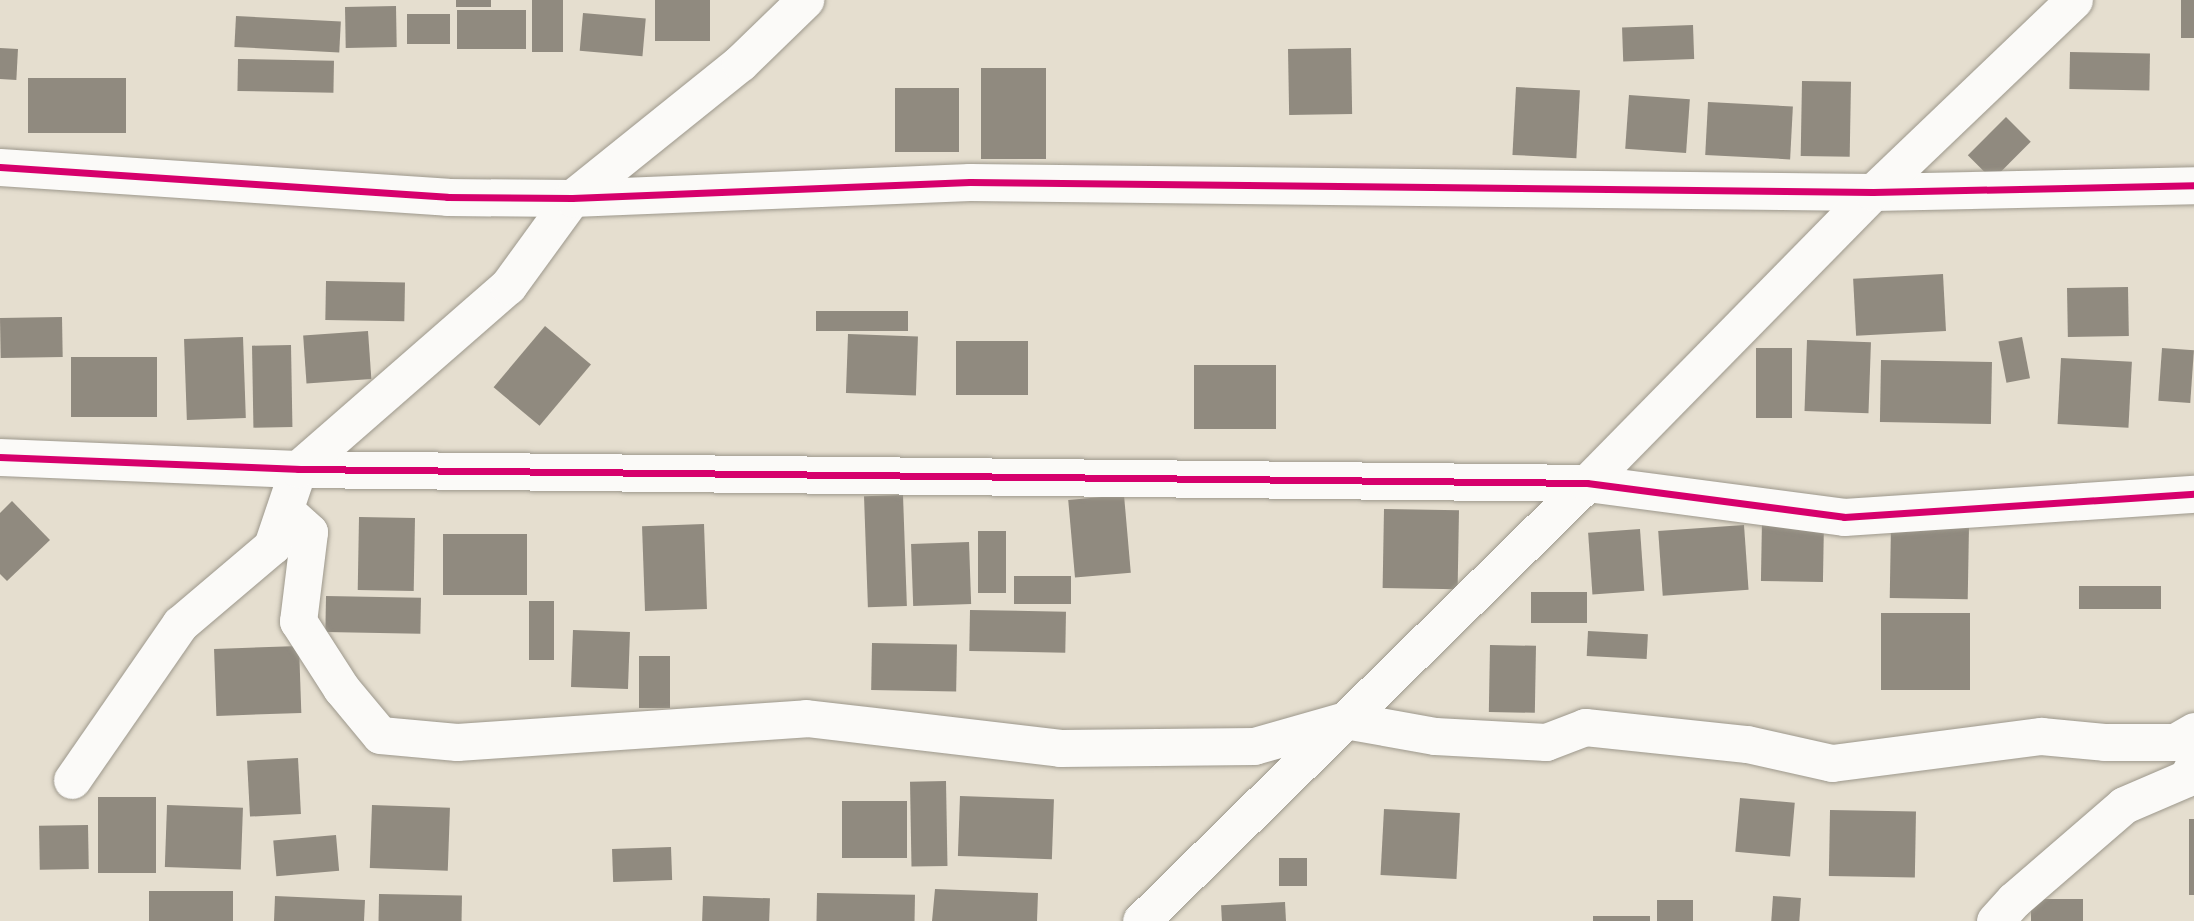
<!DOCTYPE html>
<style>
body{margin:0}
#map{position:relative;width:2194px;height:921px;overflow:hidden;background:#e5decf;font-family:"Roboto Serif",serif}
div>[style]{position:absolute}
.building>*{inset:0;background:#908a7f;transform-origin:0 0}
.roads{filter:drop-shadow(0 0 2px #9d988c) drop-shadow(0 0 2px #9d988c)}
.street>*{height:37px;margin:-18.5px;padding:0 18.5px;transform-origin:18.5px;border-radius:18.5px;background:#fbfaf8}
.cycleway>*{height:7px;margin:-3.5px;padding:0 3.5px;transform-origin:3.5px;border-radius:3.5px;background:#d6006c}
span{translate:-50% -50%;white-space:nowrap;text-align:center;line-height:1.15;-webkit-text-stroke:7px #fff;paint-order:stroke}
</style>
<div id="map">
<div class="building">
<div style="left:456px;top:0;width:35px;height:7px"></div>
<div style="left:532px;top:0;width:31px;height:52px"></div>
<div style="left:655px;top:0;width:55px;height:41px"></div>
<div style="left:2181px;top:0;width:13px;height:38px"></div>
<div style="left:396px;top:6px;width:41px;height:51px;rotate:89deg"></div>
<div style="left:457px;top:10px;width:69px;height:39px"></div>
<div style="left:583px;top:13px;width:63px;height:38px;rotate:5deg"></div>
<div style="left:407px;top:14px;width:43px;height:30px"></div>
<div style="left:236px;top:16px;width:105px;height:31px;rotate:3deg"></div>
<div style="left:1693px;top:25px;width:34px;height:71px;rotate:88deg"></div>
<div style="left:0;top:48px;width:18px;height:31px;rotate:3deg"></div>
<div style="left:1351px;top:48px;width:66px;height:63px;rotate:89deg"></div>
<div style="left:2070px;top:52px;width:80px;height:37px;rotate:1deg"></div>
<div style="left:238px;top:59px;width:96px;height:32px;rotate:1deg"></div>
<div style="left:981px;top:68px;width:65px;height:91px"></div>
<div style="left:28px;top:78px;width:98px;height:55px"></div>
<div style="left:1802px;top:81px;width:49px;height:75px;rotate:1deg"></div>
<div style="left:1516px;top:87px;width:64px;height:68px;rotate:3deg"></div>
<div style="left:959px;top:88px;width:64px;height:64px;rotate:90deg"></div>
<div style="left:1629px;top:95px;width:61px;height:54px;rotate:4deg"></div>
<div style="left:1708px;top:102px;width:85px;height:53px;rotate:3deg"></div>
<div style="left:2006px;top:117px;width:35px;height:54px;rotate:45deg"></div>
<div style="left:1943px;top:274px;width:57px;height:90px;rotate:87deg"></div>
<div style="left:326px;top:281px;width:79px;height:39px;rotate:1deg"></div>
<div style="left:2128px;top:287px;width:49px;height:61px;rotate:89deg"></div>
<div style="left:816px;top:311px;width:92px;height:20px"></div>
<div style="left:62px;top:317px;width:40px;height:62px;rotate:89deg"></div>
<div style="left:545px;top:326px;width:60px;height:80px;rotate:40deg"></div>
<div style="left:368px;top:331px;width:48px;height:65px;rotate:86deg"></div>
<div style="left:848px;top:334px;width:70px;height:59px;rotate:2deg"></div>
<div style="left:243px;top:337px;width:81px;height:59px;rotate:88deg"></div>
<div style="left:2022px;top:337px;width:42px;height:24px;rotate:79deg"></div>
<div style="left:1807px;top:340px;width:64px;height:71px;rotate:2deg"></div>
<div style="left:956px;top:341px;width:72px;height:54px"></div>
<div style="left:291px;top:345px;width:82px;height:39px;rotate:89deg"></div>
<div style="left:1756px;top:348px;width:36px;height:70px"></div>
<div style="left:2162px;top:348px;width:32px;height:53px;rotate:4deg"></div>
<div style="left:71px;top:357px;width:86px;height:60px"></div>
<div style="left:2061px;top:358px;width:71px;height:66px;rotate:3deg"></div>
<div style="left:1881px;top:360px;width:111px;height:62px;rotate:1deg"></div>
<div style="left:1194px;top:365px;width:82px;height:64px"></div>
<div style="left:903px;top:495px;width:111px;height:39px;rotate:88deg"></div>
<div style="left:1124px;top:495px;width:78px;height:56px;rotate:85deg"></div>
<div style="clip-path:polygon(12px 501px,50px 540px,7px 581px,0 574px,0 513px)"></div>
<div style="left:1384px;top:509px;width:75px;height:79px;rotate:1deg"></div>
<div style="left:359px;top:517px;width:56px;height:73px;rotate:1deg"></div>
<div style="left:1762px;top:520px;width:62px;height:61px;rotate:1deg"></div>
<div style="left:704px;top:524px;width:85px;height:62px;rotate:88deg"></div>
<div style="left:1744px;top:525px;width:65px;height:86px;rotate:86deg"></div>
<div style="left:1891px;top:525px;width:78px;height:73px;rotate:1deg"></div>
<div style="left:1640px;top:529px;width:62px;height:52px;rotate:86deg"></div>
<div style="left:978px;top:531px;width:28px;height:62px"></div>
<div style="left:443px;top:534px;width:84px;height:61px"></div>
<div style="left:969px;top:542px;width:62px;height:58px;rotate:88deg"></div>
<div style="left:1014px;top:576px;width:57px;height:28px"></div>
<div style="left:2161px;top:586px;width:23px;height:82px;rotate:90deg"></div>
<div style="left:1531px;top:592px;width:56px;height:31px"></div>
<div style="left:326px;top:596px;width:95px;height:36px;rotate:1deg"></div>
<div style="left:529px;top:601px;width:25px;height:59px"></div>
<div style="left:970px;top:610px;width:96px;height:41px;rotate:1deg"></div>
<div style="left:1970px;top:613px;width:77px;height:89px;rotate:90deg"></div>
<div style="left:573px;top:630px;width:57px;height:57px;rotate:2deg"></div>
<div style="left:1588px;top:631px;width:60px;height:25px;rotate:3deg"></div>
<div style="left:872px;top:643px;width:85px;height:47px;rotate:1deg"></div>
<div style="left:1490px;top:645px;width:46px;height:67px;rotate:1deg"></div>
<div style="left:299px;top:646px;width:67px;height:85px;rotate:88deg"></div>
<div style="left:639px;top:656px;width:31px;height:52px"></div>
<div style="left:298px;top:758px;width:56px;height:51px;rotate:87deg"></div>
<div style="left:946px;top:781px;width:85px;height:36px;rotate:89deg"></div>
<div style="left:960px;top:796px;width:94px;height:60px;rotate:2deg"></div>
<div style="left:98px;top:797px;width:58px;height:76px"></div>
<div style="left:1740px;top:798px;width:55px;height:54px;rotate:5deg"></div>
<div style="left:842px;top:801px;width:65px;height:57px"></div>
<div style="left:167px;top:805px;width:76px;height:62px;rotate:2deg"></div>
<div style="left:372px;top:805px;width:78px;height:63px;rotate:2deg"></div>
<div style="left:1384px;top:809px;width:76px;height:66px;rotate:3deg"></div>
<div style="left:1830px;top:810px;width:86px;height:66px;rotate:1deg"></div>
<div style="left:2189px;top:819px;width:5px;height:76px"></div>
<div style="left:88px;top:825px;width:44px;height:49px;rotate:89deg"></div>
<div style="left:336px;top:835px;width:36px;height:63px;rotate:85deg"></div>
<div style="left:671px;top:847px;width:33px;height:59px;rotate:88deg"></div>
<div style="left:1279px;top:858px;width:28px;height:28px"></div>
<div style="clip-path:polygon(935px 889px,1038px 893px,1037px 921px,932px 921px)"></div>
<div style="left:149px;top:891px;width:84px;height:30px"></div>
<div style="left:817px;top:893px;width:98px;height:28px;rotate:1deg"></div>
<div style="left:379px;top:894px;width:83px;height:27px;rotate:1deg"></div>
<div style="clip-path:polygon(275px 896px,365px 900px,364px 921px,274px 921px)"></div>
<div style="left:703px;top:896px;width:67px;height:25px;rotate:2deg"></div>
<div style="left:1773px;top:896px;width:28px;height:25px;rotate:4deg"></div>
<div style="left:2031px;top:899px;width:52px;height:22px"></div>
<div style="left:1657px;top:900px;width:36px;height:21px"></div>
<div style="left:1285px;top:902px;width:19px;height:64px;rotate:87deg"></div>
<div style="left:1593px;top:916px;width:57px;height:5px"></div>
</div>
<div class="roads">
<div class="street">
<div style="left:0;top:167px;width:448px;rotate:3.8deg"></div>
<div style="left:447px;top:197px;width:125px;rotate:0.5deg"></div>
<div style="left:572px;top:198px;width:398px;rotate:-2.3deg"></div>
<div style="left:970px;top:182px;width:903px;rotate:0.63deg"></div>
<div style="left:1873px;top:192px;width:321px;rotate:-1.2deg"></div>
<div style="left:0;top:457px;width:298px;rotate:2.3deg"></div>
<div style="left:298px;top:469px;width:1289px;rotate:0.62deg"></div>
<div style="left:1587px;top:483px;width:259px;rotate:7.5deg"></div>
<div style="left:1844px;top:517px;width:351px;rotate:-3.8deg"></div>
<div style="left:286px;top:511px;width:31px;rotate:42deg"></div>
<div style="left:309px;top:532px;width:90px;rotate:97deg"></div>
<div style="left:298px;top:621px;width:80px;rotate:57.3deg"></div>
<div style="left:341px;top:688px;width:61px;rotate:50.3deg"></div>
<div style="left:380px;top:735px;width:77px;rotate:5.2deg"></div>
<div style="left:457px;top:742px;width:350px;rotate:-3.9deg"></div>
<div style="left:806px;top:718px;width:256px;rotate:6.7deg"></div>
<div style="left:1060px;top:748px;width:194px;rotate:-0.6deg"></div>
<div style="left:1254px;top:746px;width:95px;rotate:-15.9deg"></div>
<div style="left:1345px;top:720px;width:91px;rotate:10.1deg"></div>
<div style="left:1435px;top:736px;width:111px;rotate:3.1deg"></div>
<div style="left:1546px;top:742px;width:42px;rotate:-21deg"></div>
<div style="left:1585px;top:727px;width:163px;rotate:6deg"></div>
<div style="left:1747px;top:744px;width:87px;rotate:12.6deg"></div>
<div style="left:1832px;top:763px;width:211px;rotate:-7.4deg"></div>
<div style="left:2041px;top:736px;width:63px;rotate:5.4deg"></div>
<div style="left:2104px;top:742px;width:71px"></div>
<div style="left:2175px;top:742px;width:22px;rotate:-30deg"></div>
<div style="left:72px;top:780px;width:190px;rotate:-55.3deg"></div>
<div style="left:180px;top:624px;width:121px;rotate:-40.3deg"></div>
<div style="left:272px;top:546px;width:81px;rotate:-71.3deg"></div>
<div style="left:298px;top:469px;width:279px;rotate:-41.1deg"></div>
<div style="left:508px;top:286px;width:109px;rotate:-54deg"></div>
<div style="left:572px;top:198px;width:216px;rotate:-38.8deg"></div>
<div style="left:740px;top:63px;width:91px;rotate:-44.1deg"></div>
<div style="left:1141px;top:921px;width:625px;rotate:-44.48deg"></div>
<div style="left:1587px;top:483px;width:408px;rotate:-45.5deg"></div>
<div style="left:1873px;top:192px;width:278px;rotate:-43.7deg"></div>
<div style="left:1995px;top:921px;width:28px;rotate:-48deg"></div>
<div style="left:2014px;top:900px;width:145px;rotate:-40.8deg"></div>
<div style="left:2124px;top:805px;width:69px;rotate:-23.2deg"></div>
<div style="left:2187px;top:778px;width:16px;rotate:-63deg"></div>
</div>
</div>
<div class="cycleway">
<div style="left:0;top:167px;width:448px;rotate:3.8deg"></div>
<div style="left:447px;top:197px;width:125px;rotate:0.5deg"></div>
<div style="left:572px;top:198px;width:398px;rotate:-2.3deg"></div>
<div style="left:970px;top:182px;width:903px;rotate:0.63deg"></div>
<div style="left:1873px;top:192px;width:321px;rotate:-1.2deg"></div>
<div style="left:0;top:457px;width:298px;rotate:2.3deg"></div>
<div style="left:298px;top:469px;width:1289px;rotate:0.62deg"></div>
<div style="left:1587px;top:483px;width:259px;rotate:7.5deg"></div>
<div style="left:1844px;top:517px;width:351px;rotate:-3.8deg"></div>
</div>
</div>
